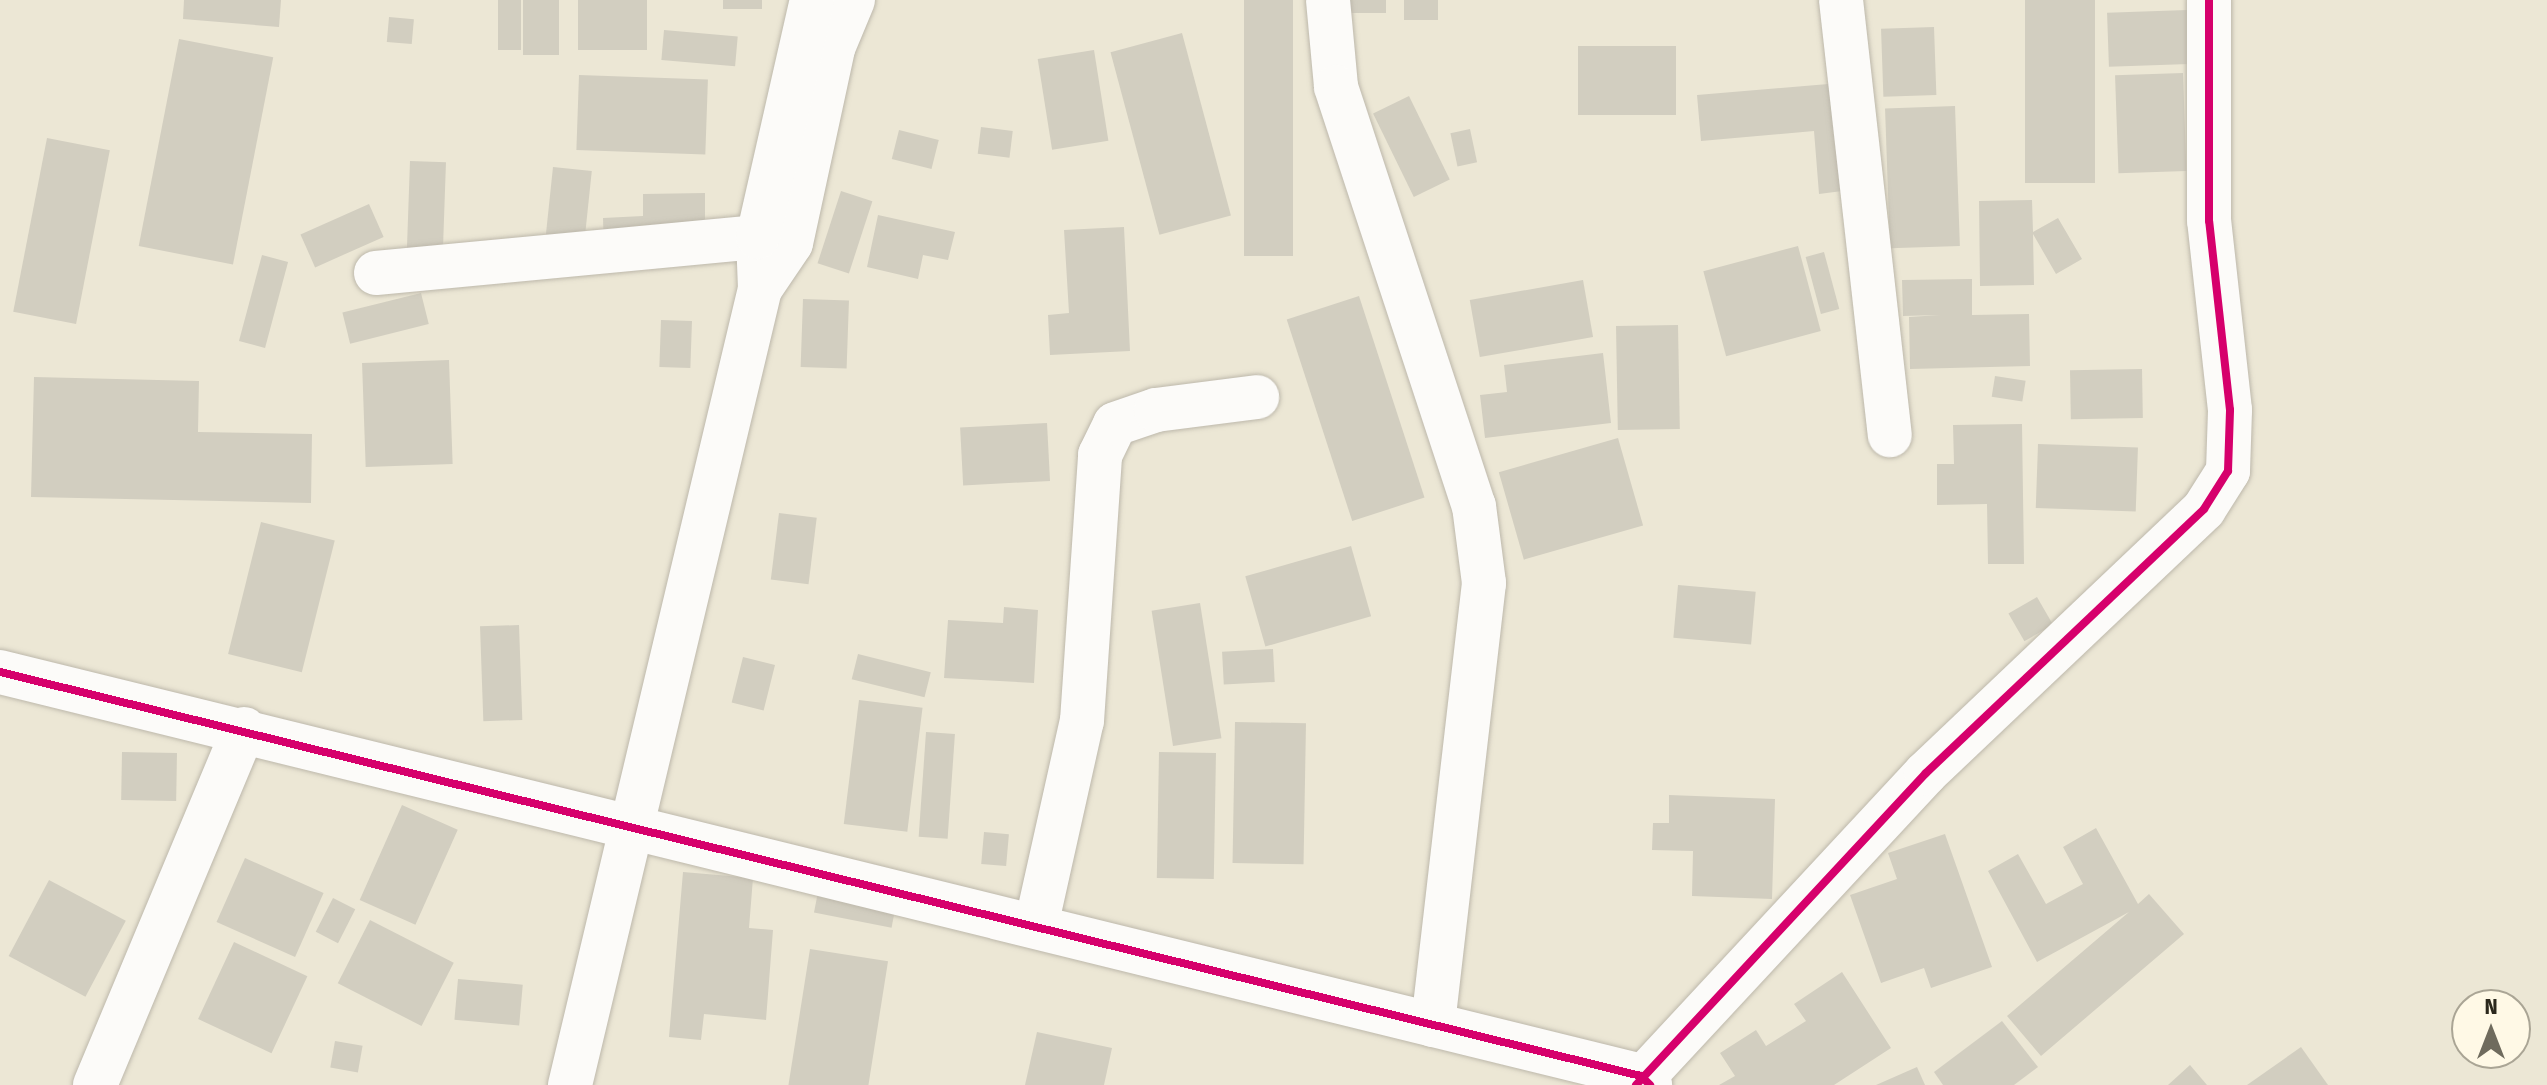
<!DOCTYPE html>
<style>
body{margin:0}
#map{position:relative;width:2547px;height:1085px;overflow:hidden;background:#ece7d5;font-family:"Fira Sans Condensed",sans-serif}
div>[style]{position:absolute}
.building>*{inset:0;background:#d2cec0;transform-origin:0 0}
.roads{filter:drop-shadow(0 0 2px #bdb8ab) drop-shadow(0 0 2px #bdb8ab)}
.minor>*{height:44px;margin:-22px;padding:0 22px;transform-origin:22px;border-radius:22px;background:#fcfbf9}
.major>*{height:44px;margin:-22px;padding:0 22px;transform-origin:22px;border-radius:22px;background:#fcfbf9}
.cycleway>*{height:8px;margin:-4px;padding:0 4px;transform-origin:4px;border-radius:4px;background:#d6006c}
span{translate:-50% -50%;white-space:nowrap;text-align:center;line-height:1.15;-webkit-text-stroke:8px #fff9e6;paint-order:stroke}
.north{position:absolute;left:2451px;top:989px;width:80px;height:80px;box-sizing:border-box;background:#fff9e6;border:2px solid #aaa595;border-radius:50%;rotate:0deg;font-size:22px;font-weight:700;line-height:32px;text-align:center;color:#2b281c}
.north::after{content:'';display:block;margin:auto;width:28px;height:36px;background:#6f6b5d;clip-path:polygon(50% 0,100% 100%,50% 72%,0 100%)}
</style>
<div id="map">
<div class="building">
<div style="clip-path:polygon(184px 0,281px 0,279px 27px,183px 19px)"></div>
<div style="left:498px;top:0;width:23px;height:50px"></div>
<div style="left:523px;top:0;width:36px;height:55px"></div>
<div style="left:578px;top:0;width:69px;height:50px"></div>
<div style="left:723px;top:0;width:39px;height:9px"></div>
<div style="left:1244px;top:0;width:49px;height:256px"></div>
<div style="left:1338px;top:0;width:48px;height:13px"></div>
<div style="left:1404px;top:0;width:34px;height:20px"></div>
<div style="left:2025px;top:0;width:70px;height:183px"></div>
<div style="left:2187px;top:10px;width:54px;height:80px;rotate:88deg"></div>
<div style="left:389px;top:17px;width:25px;height:25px;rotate:5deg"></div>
<div style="left:1934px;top:27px;width:68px;height:53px;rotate:88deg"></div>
<div style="left:664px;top:30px;width:74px;height:30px;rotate:5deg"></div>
<div style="left:1182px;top:33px;width:189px;height:74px;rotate:75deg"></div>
<div style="left:179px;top:39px;width:96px;height:211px;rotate:11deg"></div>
<div style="left:1676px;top:46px;width:69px;height:98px;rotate:90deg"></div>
<div style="left:1094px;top:50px;width:92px;height:57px;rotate:81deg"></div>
<div style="left:2183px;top:73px;width:98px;height:68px;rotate:88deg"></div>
<div style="left:579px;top:75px;width:129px;height:75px;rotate:2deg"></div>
<div style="clip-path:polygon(1840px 83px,1850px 190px,1819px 194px,1814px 131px,1701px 141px,1697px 95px)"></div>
<div style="left:1409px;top:96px;width:93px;height:40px;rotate:64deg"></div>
<div style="left:1955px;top:106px;width:140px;height:70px;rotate:88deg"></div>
<div style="left:981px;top:127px;width:32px;height:27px;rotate:7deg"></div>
<div style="left:1470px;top:129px;width:34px;height:20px;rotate:78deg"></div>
<div style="left:899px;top:130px;width:41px;height:30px;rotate:14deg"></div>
<div style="left:47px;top:138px;width:64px;height:177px;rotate:11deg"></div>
<div style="left:410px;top:161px;width:36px;height:98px;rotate:2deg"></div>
<div style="left:553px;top:167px;width:39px;height:75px;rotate:6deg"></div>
<div style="left:841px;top:191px;width:33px;height:76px;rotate:18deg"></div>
<div style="clip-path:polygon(705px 193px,705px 247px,604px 251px,603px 218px,643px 216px,643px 194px)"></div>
<div style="clip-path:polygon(2032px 200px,2033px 232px,2058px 218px,2082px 259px,2056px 274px,2033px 234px,2034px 285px,1980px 286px,1979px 201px)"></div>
<div style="left:369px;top:204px;width:36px;height:75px;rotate:66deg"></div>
<div style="clip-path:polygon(878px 215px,955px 232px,948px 260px,923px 255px,918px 279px,867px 267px)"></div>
<div style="clip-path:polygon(1124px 227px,1130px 351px,1050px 355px,1048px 315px,1069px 313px,1064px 230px)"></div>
<div style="left:1798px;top:246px;width:88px;height:98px;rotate:75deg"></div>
<div style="left:1824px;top:252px;width:59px;height:19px;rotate:75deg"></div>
<div style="left:262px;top:255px;width:27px;height:89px;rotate:15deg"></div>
<div style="clip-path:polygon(1972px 279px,1972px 315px,2029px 314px,2030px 366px,1910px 369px,1909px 317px,1940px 315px,1903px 316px,1902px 280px)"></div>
<div style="left:1583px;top:280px;width:58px;height:115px;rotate:80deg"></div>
<div style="left:421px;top:293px;width:32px;height:81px;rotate:76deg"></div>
<div style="left:1359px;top:296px;width:212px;height:76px;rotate:72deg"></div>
<div style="left:803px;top:299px;width:46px;height:68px;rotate:2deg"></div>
<div style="left:661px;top:320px;width:31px;height:47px;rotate:2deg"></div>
<div style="left:1678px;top:325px;width:104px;height:62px;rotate:89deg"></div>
<div style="clip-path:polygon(1603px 353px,1611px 423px,1485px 438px,1480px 395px,1507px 392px,1504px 365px)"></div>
<div style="left:449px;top:360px;width:104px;height:87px;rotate:88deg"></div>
<div style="left:2142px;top:369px;width:49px;height:72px;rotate:89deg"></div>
<div style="left:1995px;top:376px;width:31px;height:21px;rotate:9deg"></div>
<div style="clip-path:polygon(34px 377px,199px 381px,198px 432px,312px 434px,311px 503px,31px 497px)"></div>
<div style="left:1047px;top:423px;width:58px;height:87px;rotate:87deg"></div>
<div style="clip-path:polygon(2022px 424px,2024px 564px,1988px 564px,1987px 504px,1937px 505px,1937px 464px,1954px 464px,1953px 425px)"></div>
<div style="left:1618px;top:438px;width:91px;height:124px;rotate:74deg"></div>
<div style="left:2038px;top:444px;width:100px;height:64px;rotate:2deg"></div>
<div style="left:779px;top:513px;width:38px;height:67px;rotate:7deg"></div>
<div style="left:261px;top:522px;width:76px;height:136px;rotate:14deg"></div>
<div style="left:1351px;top:546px;width:73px;height:110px;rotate:74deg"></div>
<div style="left:1678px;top:585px;width:78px;height:53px;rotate:5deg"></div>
<div style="left:2037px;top:597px;width:32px;height:33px;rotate:60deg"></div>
<div style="left:1200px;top:603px;width:137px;height:49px;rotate:81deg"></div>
<div style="clip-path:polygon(1004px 607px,1038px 610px,1034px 683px,944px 678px,948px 620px,1003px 623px)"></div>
<div style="left:519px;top:625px;width:95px;height:39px;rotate:88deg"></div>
<div style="left:1273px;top:649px;width:33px;height:51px;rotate:87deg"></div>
<div style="left:858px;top:654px;width:75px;height:26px;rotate:14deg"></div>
<div style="left:743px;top:657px;width:33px;height:47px;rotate:14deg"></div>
<div style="left:859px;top:700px;width:64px;height:125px;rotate:7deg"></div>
<div style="left:1235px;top:722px;width:71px;height:141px;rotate:1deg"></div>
<div style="left:926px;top:732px;width:29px;height:105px;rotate:4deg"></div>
<div style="left:122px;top:752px;width:55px;height:48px;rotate:1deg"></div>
<div style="left:1159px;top:752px;width:57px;height:126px;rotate:1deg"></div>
<div style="clip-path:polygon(1669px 795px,1775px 799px,1772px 899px,1692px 896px,1693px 851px,1652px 850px,1653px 823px,1669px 823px)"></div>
<div style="left:402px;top:805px;width:61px;height:104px;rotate:24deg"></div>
<div style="clip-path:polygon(2096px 828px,2138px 904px,2149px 894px,2184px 934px,2041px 1056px,2007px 1016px,2129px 912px,2037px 962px,1988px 871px,2018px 854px,2046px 904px,2083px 884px,2063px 847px)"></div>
<div style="left:984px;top:832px;width:25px;height:32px;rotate:5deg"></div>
<div style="clip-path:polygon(1945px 834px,1992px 967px,1931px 988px,1924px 968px,1881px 983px,1850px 895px,1897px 879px,1888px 853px)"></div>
<div style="left:245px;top:858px;width:86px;height:70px;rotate:24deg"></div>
<div style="clip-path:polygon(683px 872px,753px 878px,749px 928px,773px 930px,766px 1020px,704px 1014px,701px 1040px,669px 1037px)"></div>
<div style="left:49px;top:880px;width:87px;height:86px;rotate:28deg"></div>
<div style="left:818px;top:892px;width:79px;height:21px;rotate:11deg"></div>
<div style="left:333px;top:898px;width:25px;height:38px;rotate:27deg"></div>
<div style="left:370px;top:920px;width:94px;height:71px;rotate:27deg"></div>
<div style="left:234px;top:942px;width:81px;height:85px;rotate:25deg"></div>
<div style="left:810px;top:949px;width:79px;height:138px;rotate:9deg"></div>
<div style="clip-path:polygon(1842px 972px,1891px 1048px,1834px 1085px,1719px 1085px,1735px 1076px,1720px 1053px,1756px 1030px,1766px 1046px,1806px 1021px,1794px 1004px)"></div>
<div style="left:458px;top:979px;width:65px;height:41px;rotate:5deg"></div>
<div style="clip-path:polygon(2002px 1021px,2038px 1067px,2014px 1085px,1943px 1085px,1934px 1072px)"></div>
<div style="clip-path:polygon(1037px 1032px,1112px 1048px,1104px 1085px,1025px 1085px)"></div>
<div style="left:335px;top:1041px;width:28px;height:27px;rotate:10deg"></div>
<div style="clip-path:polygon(2301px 1047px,2328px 1085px,2247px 1085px)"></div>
<div style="clip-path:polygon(2190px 1065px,2207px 1085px,2168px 1085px)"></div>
<div style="clip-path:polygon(1917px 1067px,1925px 1085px,1876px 1085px)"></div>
</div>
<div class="roads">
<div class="minor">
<div style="left:1328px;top:0;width:87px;rotate:84.7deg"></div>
<div style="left:1336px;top:87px;width:441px;rotate:71.8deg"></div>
<div style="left:1474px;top:506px;width:78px;rotate:82.6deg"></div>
<div style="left:1484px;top:583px;width:445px;rotate:96.6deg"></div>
<div style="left:1841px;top:0;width:438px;rotate:83.6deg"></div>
<div style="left:376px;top:273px;width:384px;rotate:-5.4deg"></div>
<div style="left:0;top:672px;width:1690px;rotate:13.83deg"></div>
<div style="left:1641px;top:1076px;width:13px;rotate:45deg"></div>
<div style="left:1036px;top:926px;width:210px;rotate:-77.4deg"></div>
<div style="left:1082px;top:721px;width:267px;rotate:-86.1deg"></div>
<div style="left:1100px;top:455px;width:34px;rotate:-64deg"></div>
<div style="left:1115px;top:424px;width:43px;rotate:-18.9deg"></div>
<div style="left:1156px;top:410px;width:102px;rotate:-7.3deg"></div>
<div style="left:95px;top:1085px;width:386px;rotate:-67.3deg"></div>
<div style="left:1636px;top:1085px;width:426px;rotate:-47.1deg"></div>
<div style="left:1926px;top:773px;width:383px;rotate:-43.5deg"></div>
<div style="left:2204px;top:509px;width:45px;rotate:-57.7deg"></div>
<div style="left:2228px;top:471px;width:61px;rotate:-88.1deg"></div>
<div style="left:2230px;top:410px;width:190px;rotate:-96.3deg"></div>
<div style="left:2209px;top:221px;width:221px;rotate:-90deg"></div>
</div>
<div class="major">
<div style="left:760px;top:289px;width:55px;rotate:-56deg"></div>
<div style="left:791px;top:243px;width:199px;rotate:-77.8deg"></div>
<div style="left:833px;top:48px;width:52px;rotate:-67.4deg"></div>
<div style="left:570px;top:1085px;width:818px;rotate:-76.58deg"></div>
<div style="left:760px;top:289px;width:52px;rotate:-92.2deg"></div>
<div style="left:758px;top:237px;width:243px;rotate:-77.2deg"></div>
</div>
</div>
<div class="cycleway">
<div style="left:0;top:672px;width:1690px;rotate:13.83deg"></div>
<div style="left:1641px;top:1076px;width:13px;rotate:45deg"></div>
<div style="left:1636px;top:1085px;width:426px;rotate:-47.1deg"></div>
<div style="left:1926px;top:773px;width:383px;rotate:-43.5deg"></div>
<div style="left:2204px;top:509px;width:45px;rotate:-57.7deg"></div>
<div style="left:2228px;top:471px;width:61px;rotate:-88.1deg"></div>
<div style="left:2230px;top:410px;width:190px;rotate:-96.3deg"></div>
<div style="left:2209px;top:221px;width:221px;rotate:-90deg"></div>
</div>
<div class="north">N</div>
</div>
